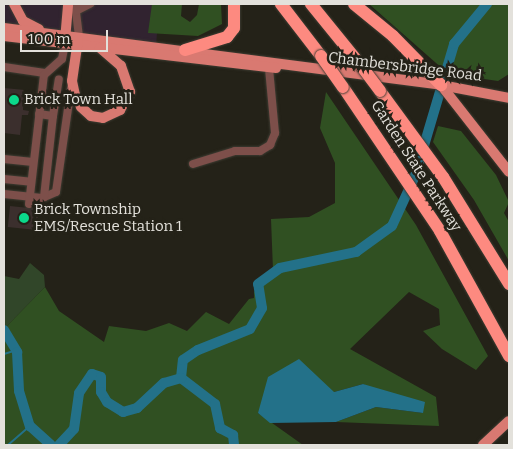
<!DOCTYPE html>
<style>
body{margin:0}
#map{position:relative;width:513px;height:449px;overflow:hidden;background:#242218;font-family:Bitter,serif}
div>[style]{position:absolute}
.education>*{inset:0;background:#312330}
.green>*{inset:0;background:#314629}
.forest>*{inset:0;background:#305022}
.water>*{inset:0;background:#237189}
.stream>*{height:2px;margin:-1px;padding:0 1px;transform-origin:1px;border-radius:1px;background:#237189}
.river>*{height:10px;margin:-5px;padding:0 5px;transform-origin:5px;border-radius:5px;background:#237189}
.building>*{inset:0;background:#3b2f2d;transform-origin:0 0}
.roads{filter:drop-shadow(0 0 1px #3f3d33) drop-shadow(0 0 1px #3f3d33)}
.minor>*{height:8px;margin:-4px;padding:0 4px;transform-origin:4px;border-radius:4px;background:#7d4f4a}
.major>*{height:10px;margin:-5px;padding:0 5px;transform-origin:5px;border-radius:5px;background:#d97971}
.highway>*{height:12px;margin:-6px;padding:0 6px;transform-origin:6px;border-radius:6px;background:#fd8a80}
.bridges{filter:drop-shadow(0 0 1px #3f3d33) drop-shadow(0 0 1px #3f3d33)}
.highway-bridge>*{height:12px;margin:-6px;padding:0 6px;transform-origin:6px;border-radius:6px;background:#fd8a80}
.dots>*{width:14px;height:14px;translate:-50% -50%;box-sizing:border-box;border:2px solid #242218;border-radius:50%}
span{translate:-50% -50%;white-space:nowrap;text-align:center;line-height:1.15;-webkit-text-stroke:5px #242218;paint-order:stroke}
.street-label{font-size:15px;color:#e3e1db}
.poi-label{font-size:15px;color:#e3e1db}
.left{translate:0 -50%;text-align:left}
.frame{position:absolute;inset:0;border:5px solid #e3e1db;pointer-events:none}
.scale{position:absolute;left:20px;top:30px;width:88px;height:22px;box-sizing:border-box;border:2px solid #e3e1db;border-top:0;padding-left:6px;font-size:15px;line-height:18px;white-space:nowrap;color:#e3e1db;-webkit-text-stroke:4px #242218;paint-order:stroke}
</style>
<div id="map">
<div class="education">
<div style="clip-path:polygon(4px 4px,159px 4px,156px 47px,4px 28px)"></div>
</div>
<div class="green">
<div style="clip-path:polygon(30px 263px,44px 275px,45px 287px,4px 329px,4px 276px,19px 279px)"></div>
</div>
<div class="forest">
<div style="clip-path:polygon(152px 4px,182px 4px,181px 16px,190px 22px,197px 15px,199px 4px,221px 4px,222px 24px,198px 36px,148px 33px)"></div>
<div style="clip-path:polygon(369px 4px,509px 4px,509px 74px,498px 81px,443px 73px,444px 70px)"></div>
<div style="clip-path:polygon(326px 92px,416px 225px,488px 356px,476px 370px,442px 349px,423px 331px,440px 325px,439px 309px,409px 292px,350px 349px,436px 397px,439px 426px,336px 422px,376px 407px,423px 413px,363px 384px,258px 413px,303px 445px,4px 445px,4px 329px,45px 287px,59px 311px,104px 342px,109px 326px,146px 331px,169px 323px,187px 331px,206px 312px,229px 324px,249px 299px,254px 298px,254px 292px,273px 270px,271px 219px,309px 217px,335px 203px,335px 163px,320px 128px)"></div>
<div style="clip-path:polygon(438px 126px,461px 131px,496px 175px,509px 202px,504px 213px,509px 222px,509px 261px,474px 200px,433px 142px)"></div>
</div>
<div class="water">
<div style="clip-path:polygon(299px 359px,334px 392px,363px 384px,425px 402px,423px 413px,376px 407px,336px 422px,270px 423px,258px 413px,268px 377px)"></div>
</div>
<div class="stream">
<div style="left:4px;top:354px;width:14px;rotate:-17deg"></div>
<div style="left:8px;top:445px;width:29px;rotate:-41deg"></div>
</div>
<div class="river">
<div style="left:4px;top:330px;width:26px;rotate:59deg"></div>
<div style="left:17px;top:352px;width:39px;rotate:87deg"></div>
<div style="left:19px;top:391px;width:37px;rotate:73deg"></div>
<div style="left:30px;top:426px;width:28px;rotate:42deg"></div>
<div style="left:181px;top:378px;width:18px;rotate:-84deg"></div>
<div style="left:183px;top:360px;width:18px;rotate:-34deg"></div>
<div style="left:198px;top:350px;width:56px;rotate:-22deg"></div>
<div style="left:250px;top:329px;width:24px;rotate:-60deg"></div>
<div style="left:262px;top:308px;width:24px;rotate:-99deg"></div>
<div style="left:258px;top:284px;width:27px;rotate:-36deg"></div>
<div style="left:280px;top:268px;width:78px;rotate:-11.9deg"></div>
<div style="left:356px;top:252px;width:44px;rotate:-35.8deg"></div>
<div style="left:392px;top:226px;width:55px;rotate:-65.3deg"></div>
<div style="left:415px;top:176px;width:138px;rotate:-73.5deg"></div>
<div style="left:454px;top:44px;width:52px;rotate:-50.5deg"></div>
<div style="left:181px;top:378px;width:43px;rotate:37.4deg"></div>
<div style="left:215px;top:404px;width:25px;rotate:78deg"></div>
<div style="left:220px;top:428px;width:15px;rotate:28deg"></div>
<div style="left:233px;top:435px;width:10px;rotate:84deg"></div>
<div style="left:59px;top:445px;width:22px;rotate:-47deg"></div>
<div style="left:74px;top:429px;width:36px;rotate:-82deg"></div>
<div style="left:79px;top:393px;width:23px;rotate:-56deg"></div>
<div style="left:92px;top:374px;width:9px;rotate:18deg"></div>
<div style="left:101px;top:377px;width:15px;rotate:90deg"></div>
<div style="left:101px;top:392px;width:12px;rotate:59deg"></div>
<div style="left:107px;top:402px;width:19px;rotate:32deg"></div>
<div style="left:123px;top:412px;width:15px;rotate:-16deg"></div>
<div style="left:137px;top:408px;width:37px;rotate:-43deg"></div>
<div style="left:164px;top:383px;width:18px;rotate:-16deg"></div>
</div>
<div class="building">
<div style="clip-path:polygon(4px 88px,25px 90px,23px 110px,29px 111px,28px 115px,22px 115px,20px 135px,4px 133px)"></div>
<div style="left:10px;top:206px;width:31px;height:21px;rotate:6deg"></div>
</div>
<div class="roads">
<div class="minor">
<div style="left:75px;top:4px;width:32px;rotate:83deg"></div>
<div style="left:76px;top:11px;width:16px;rotate:-27deg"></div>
<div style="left:4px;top:67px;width:41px;rotate:8.3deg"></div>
<div style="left:39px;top:114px;width:14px;rotate:8deg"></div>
<div style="left:53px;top:116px;width:37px;rotate:-81deg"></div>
<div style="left:4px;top:159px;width:29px;rotate:6deg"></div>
<div style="left:193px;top:164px;width:44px;rotate:-17.2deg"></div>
<div style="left:235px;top:151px;width:25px"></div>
<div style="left:260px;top:151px;width:12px;rotate:-31deg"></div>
<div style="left:270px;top:145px;width:13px;rotate:-67deg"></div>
<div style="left:275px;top:133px;width:65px;rotate:-95.3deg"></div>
<div style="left:4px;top:179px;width:27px;rotate:6deg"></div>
<div style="left:4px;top:194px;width:38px;rotate:6deg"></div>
<div style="left:42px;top:198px;width:15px;rotate:-23deg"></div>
<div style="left:56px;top:192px;width:105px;rotate:-81.8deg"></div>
<div style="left:44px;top:197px;width:81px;rotate:-83.7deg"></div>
<div style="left:29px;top:204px;width:130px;rotate:-83.4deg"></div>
<div style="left:44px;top:75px;width:24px;rotate:-42deg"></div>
<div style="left:62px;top:59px;width:15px;rotate:-79deg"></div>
</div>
<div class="major">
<div style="left:14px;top:4px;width:19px;rotate:62deg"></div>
<div style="left:23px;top:21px;width:18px;rotate:27deg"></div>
<div style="left:4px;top:28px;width:441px;rotate:7.4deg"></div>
<div style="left:441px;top:85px;width:69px;rotate:10.8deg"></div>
<div style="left:4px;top:36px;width:274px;rotate:6.7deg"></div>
<div style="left:65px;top:40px;width:36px;rotate:-85deg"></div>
<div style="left:78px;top:40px;width:41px;rotate:98.3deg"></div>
<div style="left:72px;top:81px;width:14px;rotate:78deg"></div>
<div style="left:75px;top:95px;width:13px;rotate:63deg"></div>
<div style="left:81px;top:107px;width:13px;rotate:42deg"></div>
<div style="left:91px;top:116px;width:12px;rotate:9deg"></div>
<div style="left:103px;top:118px;width:19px;rotate:-25deg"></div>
<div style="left:120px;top:110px;width:21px;rotate:-61deg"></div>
<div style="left:130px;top:92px;width:28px;rotate:-109deg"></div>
<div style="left:121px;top:66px;width:28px;rotate:-139deg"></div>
<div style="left:441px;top:85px;width:110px;rotate:52deg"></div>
<div style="left:483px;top:445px;width:35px;rotate:-43deg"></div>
</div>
<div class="highway">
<div style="left:281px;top:4px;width:66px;rotate:52.4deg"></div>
<div style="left:311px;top:4px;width:76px;rotate:50.9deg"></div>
<div style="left:354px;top:4px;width:50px;rotate:39.4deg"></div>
<div style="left:393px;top:36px;width:69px;rotate:45.6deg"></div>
<div style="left:185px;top:50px;width:44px;rotate:-17.2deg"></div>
<div style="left:227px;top:37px;width:11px;rotate:-52deg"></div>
<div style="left:234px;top:28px;width:24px;rotate:-90deg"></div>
<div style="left:343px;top:87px;width:174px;rotate:56deg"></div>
<div style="left:440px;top:231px;width:143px;rotate:61.1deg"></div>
<div style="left:380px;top:91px;width:107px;rotate:53.8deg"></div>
<div style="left:443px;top:177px;width:126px;rotate:58.3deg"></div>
</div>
</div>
<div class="bridges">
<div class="highway-bridge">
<div style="left:321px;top:56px;width:38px;rotate:55deg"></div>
<div style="left:359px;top:63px;width:35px;rotate:53deg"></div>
</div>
</div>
<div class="dots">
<div style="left:14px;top:100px;background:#0bd98b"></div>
<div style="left:24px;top:218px;background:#0bd98b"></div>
</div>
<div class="street-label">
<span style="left:405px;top:67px;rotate:7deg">Chambersbridge Road</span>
<span style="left:416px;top:166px;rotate:57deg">Garden State Parkway</span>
</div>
<div class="poi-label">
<span class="left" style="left:24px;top:100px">Brick Town Hall</span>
<span class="left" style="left:34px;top:218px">Brick Township<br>EMS/Rescue Station 1</span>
</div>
<div class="frame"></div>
<div class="scale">100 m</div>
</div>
